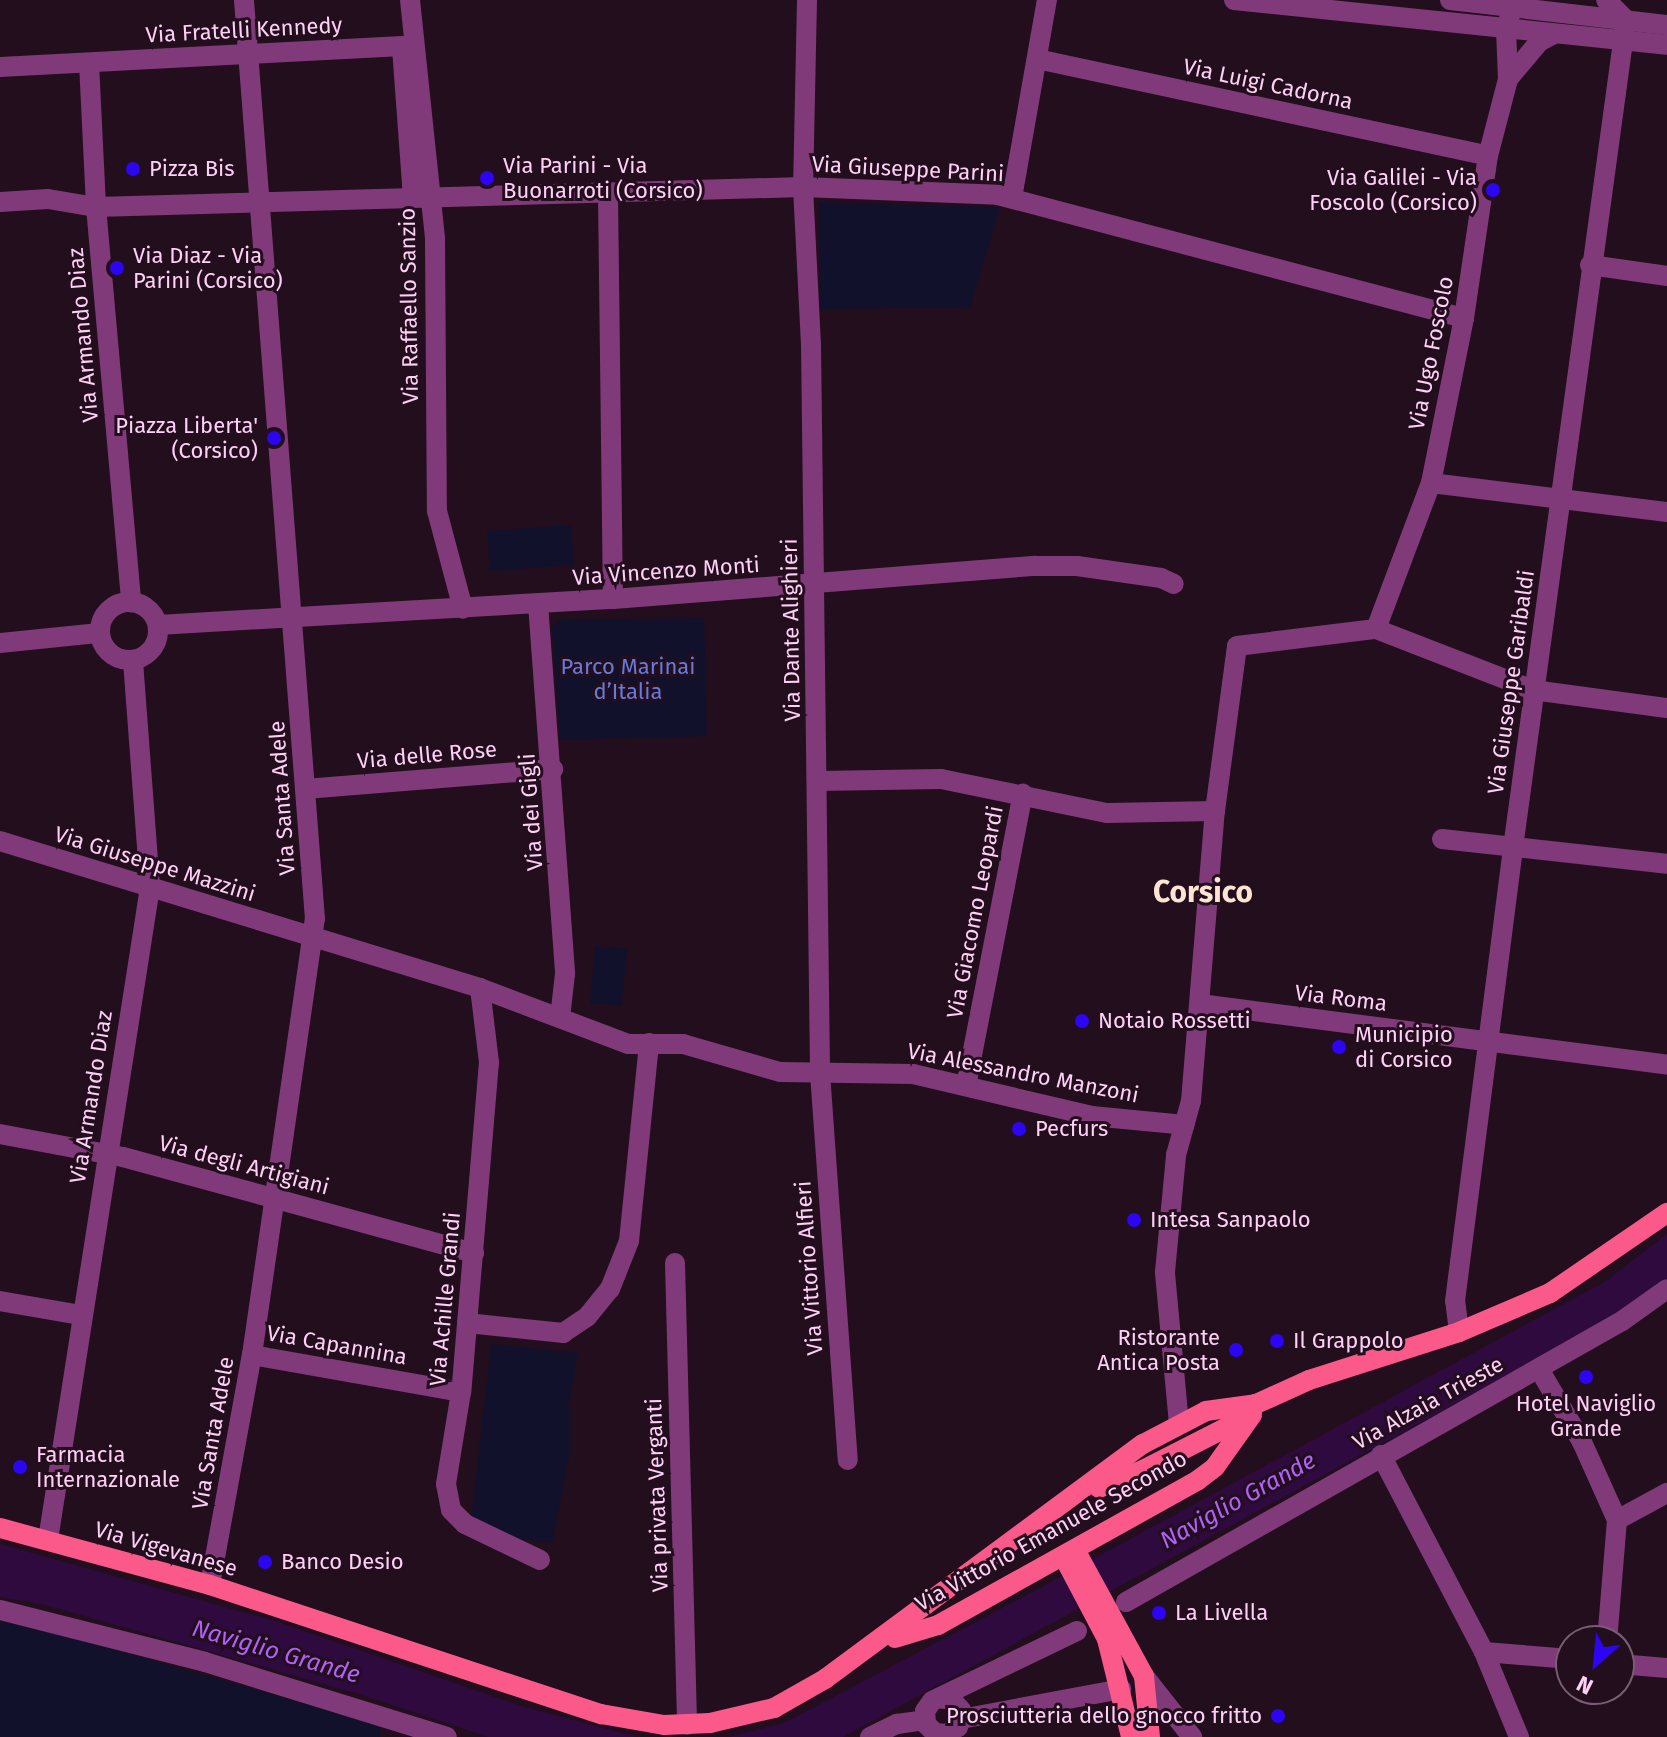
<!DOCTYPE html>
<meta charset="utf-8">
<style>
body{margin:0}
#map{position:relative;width:1667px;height:1737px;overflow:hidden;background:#220e1d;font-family:"Fira Sans",sans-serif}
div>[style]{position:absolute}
.green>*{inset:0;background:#12112c;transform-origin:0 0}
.water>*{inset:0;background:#2f0a3f}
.minor>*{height:20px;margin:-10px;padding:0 10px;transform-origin:10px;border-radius:10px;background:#803a79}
.minor>.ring{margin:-10px;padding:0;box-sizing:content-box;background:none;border:20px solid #803a79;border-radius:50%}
.major>*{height:20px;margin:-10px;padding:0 10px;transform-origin:10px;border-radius:10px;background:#fc598b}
.major-bridge>*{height:20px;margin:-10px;padding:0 10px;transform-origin:10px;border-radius:10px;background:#fc598b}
.dots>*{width:22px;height:22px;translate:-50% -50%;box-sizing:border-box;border:4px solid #220e1d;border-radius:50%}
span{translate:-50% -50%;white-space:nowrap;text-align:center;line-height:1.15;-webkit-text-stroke:6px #220e1d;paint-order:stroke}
.street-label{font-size:22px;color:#fed0f6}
.poi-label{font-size:22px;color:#fed0f6}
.left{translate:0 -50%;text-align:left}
.right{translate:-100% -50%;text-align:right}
.park-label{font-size:22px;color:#657cdf}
.water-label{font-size:24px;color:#b260fc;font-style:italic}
.district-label{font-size:30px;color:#fee5d2;font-weight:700}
.north{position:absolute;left:1555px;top:1625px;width:80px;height:80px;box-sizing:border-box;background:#220e1d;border:2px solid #7a5c74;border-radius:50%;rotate:207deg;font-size:22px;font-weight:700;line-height:32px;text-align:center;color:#fed0f6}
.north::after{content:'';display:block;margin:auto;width:28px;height:36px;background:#2c05f5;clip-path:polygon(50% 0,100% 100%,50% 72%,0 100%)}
</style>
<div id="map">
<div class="green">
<div style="clip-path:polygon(819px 202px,1000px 207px,970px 307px,820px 309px)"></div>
<div style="left:571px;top:525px;width:40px;height:84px;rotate:86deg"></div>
<div style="clip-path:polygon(704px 618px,707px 736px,560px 740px,552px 627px,561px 620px)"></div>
<div style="left:595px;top:946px;width:32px;height:57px;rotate:5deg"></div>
<div style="clip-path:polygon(491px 1344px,578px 1353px,569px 1407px,569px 1457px,552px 1543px,524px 1540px,471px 1520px)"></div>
<div style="clip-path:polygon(0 1622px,42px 1629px,380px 1725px,380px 1737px,0 1737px)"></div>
</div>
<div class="water">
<div style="clip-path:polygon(1667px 1234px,1667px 1281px,1614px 1317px,843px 1737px,729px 1737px,784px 1723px,1025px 1596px,1606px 1281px)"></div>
<div style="clip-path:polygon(0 1544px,275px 1621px,521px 1706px,637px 1737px,488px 1737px,359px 1694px,42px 1604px,0 1597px)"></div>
</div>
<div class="minor">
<div style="left:410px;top:0;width:240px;rotate:84deg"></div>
<div style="left:435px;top:239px;width:272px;rotate:89.6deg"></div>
<div style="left:437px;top:511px;width:101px;rotate:75.1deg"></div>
<div style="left:807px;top:0;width:187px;rotate:91.2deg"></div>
<div style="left:803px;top:187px;width:157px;rotate:87.1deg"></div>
<div style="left:811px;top:344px;width:729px;rotate:89.29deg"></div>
<div style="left:820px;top:1073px;width:388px;rotate:85.9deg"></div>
<div style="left:1234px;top:0;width:435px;rotate:5.9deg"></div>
<div style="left:1450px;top:0;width:218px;rotate:6.6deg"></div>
<div style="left:402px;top:48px;width:149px;rotate:85.8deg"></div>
<div style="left:1037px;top:59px;width:461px;rotate:12.1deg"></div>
<div style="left:89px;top:63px;width:144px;rotate:87.2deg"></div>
<div style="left:96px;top:207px;width:397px;rotate:84.9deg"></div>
<div style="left:0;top:67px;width:403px;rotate:-3deg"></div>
<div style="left:1508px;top:79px;width:48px;rotate:-50deg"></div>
<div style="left:1539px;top:42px;width:17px;rotate:-28deg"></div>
<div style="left:608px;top:194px;width:405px;rotate:89.3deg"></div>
<div style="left:1012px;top:198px;width:201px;rotate:-80deg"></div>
<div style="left:0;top:202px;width:48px;rotate:-3.6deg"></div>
<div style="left:48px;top:199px;width:49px;rotate:9.5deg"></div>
<div style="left:96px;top:207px;width:707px;rotate:-1.62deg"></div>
<div style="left:803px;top:187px;width:195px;rotate:2.3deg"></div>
<div style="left:998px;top:195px;width:482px;rotate:14.8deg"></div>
<div style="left:1590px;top:265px;width:78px;rotate:8.1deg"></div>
<div style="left:1431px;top:483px;width:238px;rotate:7deg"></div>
<div class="ring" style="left:100px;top:602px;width:38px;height:38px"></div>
<div style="left:538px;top:604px;width:371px;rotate:85.8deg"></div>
<div style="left:565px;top:974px;width:44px;rotate:96.5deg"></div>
<div style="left:158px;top:625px;width:456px;rotate:-3.3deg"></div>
<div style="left:613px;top:599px;width:424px;rotate:-4.5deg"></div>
<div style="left:1036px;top:566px;width:41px"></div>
<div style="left:1077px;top:566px;width:85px;rotate:8.1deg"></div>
<div style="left:1161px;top:578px;width:14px;rotate:25deg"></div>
<div style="left:1376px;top:629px;width:156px;rotate:-69.4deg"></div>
<div style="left:1431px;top:483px;width:168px;rotate:-78.7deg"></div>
<div style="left:1464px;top:318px;width:164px;rotate:-81.6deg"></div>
<div style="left:1488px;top:156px;width:80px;rotate:-75.4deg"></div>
<div style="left:1508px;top:79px;width:49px;rotate:-92.3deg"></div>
<div style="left:1506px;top:30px;width:31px;rotate:-75deg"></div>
<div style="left:0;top:643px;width:100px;rotate:-5.8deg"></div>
<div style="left:818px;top:781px;width:123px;rotate:-0.9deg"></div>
<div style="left:941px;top:779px;width:169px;rotate:11.6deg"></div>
<div style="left:1107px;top:813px;width:108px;rotate:-1.1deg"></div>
<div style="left:305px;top:789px;width:249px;rotate:-4.6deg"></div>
<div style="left:1442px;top:839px;width:226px;rotate:6.3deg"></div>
<div style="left:0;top:841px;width:502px;rotate:17.03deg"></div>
<div style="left:480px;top:988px;width:158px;rotate:20.7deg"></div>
<div style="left:628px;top:1044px;width:55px"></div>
<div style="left:683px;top:1044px;width:101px;rotate:16.1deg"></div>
<div style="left:780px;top:1072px;width:133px;rotate:0.9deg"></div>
<div style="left:913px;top:1074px;width:184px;rotate:13.2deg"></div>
<div style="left:1092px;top:1116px;width:93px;rotate:5.5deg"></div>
<div style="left:480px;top:988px;width:75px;rotate:83.1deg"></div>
<div style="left:489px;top:1062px;width:331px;rotate:94.8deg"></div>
<div style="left:461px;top:1392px;width:93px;rotate:99.3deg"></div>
<div style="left:446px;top:1484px;width:26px;rotate:79deg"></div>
<div style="left:451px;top:1510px;width:20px;rotate:45deg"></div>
<div style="left:465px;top:1524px;width:83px;rotate:25.6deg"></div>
<div style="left:1200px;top:1004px;width:471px;rotate:7.4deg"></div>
<div style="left:966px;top:1086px;width:298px;rotate:-79deg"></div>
<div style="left:0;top:1134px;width:125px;rotate:10.6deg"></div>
<div style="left:123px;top:1157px;width:364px;rotate:15.3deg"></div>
<div style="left:675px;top:1263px;width:462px;rotate:88.5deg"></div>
<div style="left:0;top:1301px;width:81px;rotate:9.9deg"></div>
<div style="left:467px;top:1323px;width:97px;rotate:5.9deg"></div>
<div style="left:563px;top:1333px;width:29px;rotate:-34deg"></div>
<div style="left:587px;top:1317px;width:36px;rotate:-51deg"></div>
<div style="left:610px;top:1289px;width:52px;rotate:-68.4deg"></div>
<div style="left:629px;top:1241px;width:199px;rotate:-84.2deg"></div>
<div style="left:1459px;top:1332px;width:31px;rotate:-97deg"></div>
<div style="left:1455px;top:1301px;width:450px;rotate:-82.7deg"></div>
<div style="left:1512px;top:855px;width:843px;rotate:-82.23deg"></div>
<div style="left:1626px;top:20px;width:28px;rotate:-135deg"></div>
<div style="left:252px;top:1355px;width:212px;rotate:10deg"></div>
<div style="left:1539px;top:1369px;width:85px;rotate:59.5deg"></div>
<div style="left:1582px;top:1442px;width:85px;rotate:65.8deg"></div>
<div style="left:1617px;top:1520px;width:121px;rotate:94.7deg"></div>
<div style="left:1179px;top:1424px;width:153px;rotate:-95.3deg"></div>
<div style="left:1165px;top:1272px;width:118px;rotate:-84.6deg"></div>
<div style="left:1176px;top:1155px;width:56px;rotate:-74.5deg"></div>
<div style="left:1191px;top:1101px;width:291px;rotate:-85.3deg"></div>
<div style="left:1215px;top:811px;width:166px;rotate:-82.4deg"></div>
<div style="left:1237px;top:646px;width:140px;rotate:-7deg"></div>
<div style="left:1376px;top:629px;width:168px;rotate:21.2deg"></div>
<div style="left:1533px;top:690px;width:135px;rotate:7.7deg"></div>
<div style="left:1381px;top:1455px;width:222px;rotate:62.4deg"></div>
<div style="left:1484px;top:1652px;width:92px;rotate:67.6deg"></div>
<div style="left:1617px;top:1520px;width:57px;rotate:-28.4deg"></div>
<div style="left:48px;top:1540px;width:661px;rotate:-81.12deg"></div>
<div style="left:150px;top:887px;width:228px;rotate:-94.3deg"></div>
<div style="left:210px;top:1585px;width:234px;rotate:-79.7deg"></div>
<div style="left:252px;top:1355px;width:441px;rotate:-81.8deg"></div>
<div style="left:315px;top:919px;width:922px;rotate:-94.42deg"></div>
<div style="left:1126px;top:1602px;width:570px;rotate:-29.53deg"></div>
<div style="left:1622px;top:1321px;width:55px;rotate:-35.4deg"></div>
<div style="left:0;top:1610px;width:211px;rotate:14.2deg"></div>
<div style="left:205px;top:1662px;width:253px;rotate:17.2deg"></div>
<div style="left:1484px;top:1652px;width:87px;rotate:4.6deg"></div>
<div style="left:1619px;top:1664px;width:48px;rotate:4.8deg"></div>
<div style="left:1144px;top:1676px;width:78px;rotate:51.8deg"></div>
<div style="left:939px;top:1698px;width:13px;rotate:9deg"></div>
<div style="left:952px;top:1700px;width:13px;rotate:48deg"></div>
<div style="left:961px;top:1710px;width:17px;rotate:100deg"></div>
<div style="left:958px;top:1727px;width:13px;rotate:148deg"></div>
<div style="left:947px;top:1734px;width:12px;rotate:-175deg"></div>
<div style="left:935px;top:1733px;width:13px;rotate:-135deg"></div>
<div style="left:926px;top:1724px;width:13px;rotate:-94deg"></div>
<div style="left:925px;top:1711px;width:12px;rotate:-55deg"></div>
<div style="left:932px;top:1701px;width:161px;rotate:-25.8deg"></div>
<div style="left:961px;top:1719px;width:163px;rotate:-10.6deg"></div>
<div style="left:870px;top:1737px;width:30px;rotate:-26deg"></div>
<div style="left:897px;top:1724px;width:28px;rotate:-8deg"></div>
</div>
<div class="major">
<div style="left:1099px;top:1488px;width:50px;rotate:-22.4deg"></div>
<div style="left:1145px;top:1469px;width:97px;rotate:-27.1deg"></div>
<div style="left:1231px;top:1425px;width:33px;rotate:-40deg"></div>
<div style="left:1256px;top:1404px;width:58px;rotate:-24.4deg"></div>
<div style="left:1309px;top:1380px;width:157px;rotate:-17.7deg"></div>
<div style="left:1459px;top:1332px;width:99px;rotate:-23.2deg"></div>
<div style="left:1550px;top:1293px;width:142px;rotate:-34.4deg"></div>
<div style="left:0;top:1528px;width:218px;rotate:15.2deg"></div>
<div style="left:210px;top:1585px;width:412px;rotate:18.3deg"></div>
<div style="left:601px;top:1714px;width:64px;rotate:9.9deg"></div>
<div style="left:664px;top:1725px;width:46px;rotate:-2.5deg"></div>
<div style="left:710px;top:1723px;width:66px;rotate:-13.2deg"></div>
<div style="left:774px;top:1708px;width:59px;rotate:-29.6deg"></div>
<div style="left:825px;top:1679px;width:395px;rotate:-36.5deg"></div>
<div style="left:1143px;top:1444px;width:71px;rotate:-27.6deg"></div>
<div style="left:1206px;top:1411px;width:50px;rotate:-8deg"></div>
<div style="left:1120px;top:1632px;width:50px;rotate:61.4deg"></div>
<div style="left:1144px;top:1676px;width:61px;rotate:84.4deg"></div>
<div style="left:895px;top:1638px;width:45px;rotate:-16.8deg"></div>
<div style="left:938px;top:1625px;width:298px;rotate:-29.1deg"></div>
<div style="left:1198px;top:1480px;width:21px;rotate:-37deg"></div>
<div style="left:1215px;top:1467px;width:64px;rotate:-54.6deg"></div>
<div style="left:1107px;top:1639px;width:101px;rotate:76.2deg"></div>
</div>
<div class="major-bridge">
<div style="left:1079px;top:1557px;width:85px;rotate:61.3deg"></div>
<div style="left:1067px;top:1563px;width:86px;rotate:62.2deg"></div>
</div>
<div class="dots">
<div style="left:133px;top:169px;background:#2c05f5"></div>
<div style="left:487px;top:178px;background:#2c05f5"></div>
<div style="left:1493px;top:190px;background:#2c05f5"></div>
<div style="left:117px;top:268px;background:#2c05f5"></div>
<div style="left:274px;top:438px;background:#2c05f5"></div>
<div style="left:1082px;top:1021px;background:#2c05f5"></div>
<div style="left:1339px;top:1047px;background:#2c05f5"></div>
<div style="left:1019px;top:1129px;background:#2c05f5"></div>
<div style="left:1134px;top:1220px;background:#2c05f5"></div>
<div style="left:1277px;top:1341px;background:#2c05f5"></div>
<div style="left:1236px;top:1350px;background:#2c05f5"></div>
<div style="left:1586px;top:1377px;background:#2c05f5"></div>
<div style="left:20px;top:1467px;background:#2c05f5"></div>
<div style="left:265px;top:1562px;background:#2c05f5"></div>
<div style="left:1159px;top:1613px;background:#2c05f5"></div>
<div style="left:1278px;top:1716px;background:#2c05f5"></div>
</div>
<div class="street-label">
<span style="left:244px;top:30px;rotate:-3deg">Via Fratelli Kennedy</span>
<span style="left:1268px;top:84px;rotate:12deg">Via Luigi Cadorna</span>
<span style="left:908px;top:169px;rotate:3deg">Via Giuseppe Parini</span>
<span style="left:409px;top:306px;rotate:-91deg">Via Raffaello Sanzio</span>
<span style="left:83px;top:335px;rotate:-95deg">Via Armando Diaz</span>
<span style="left:1431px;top:353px;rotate:-79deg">Via Ugo Foscolo</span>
<span style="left:666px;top:571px;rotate:-4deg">Via Vincenzo Monti</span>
<span style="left:791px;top:630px;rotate:-91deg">Via Dante Alighieri</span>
<span style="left:1511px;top:682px;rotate:-82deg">Via Giuseppe Garibaldi</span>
<span style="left:427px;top:755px;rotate:-5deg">Via delle Rose</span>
<span style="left:282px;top:798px;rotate:-94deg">Via Santa Adele</span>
<span style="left:531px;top:812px;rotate:-94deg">Via dei Gigli</span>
<span style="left:155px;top:864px;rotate:17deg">Via Giuseppe Mazzini</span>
<span style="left:975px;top:912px;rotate:-79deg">Via Giacomo Leopardi</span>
<span style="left:1341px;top:998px;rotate:7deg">Via Roma</span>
<span style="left:1023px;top:1073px;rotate:11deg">Via Alessandro Manzoni</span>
<span style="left:91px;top:1097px;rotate:-81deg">Via Armando Diaz</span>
<span style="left:244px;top:1165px;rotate:15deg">Via degli Artigiani</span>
<span style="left:809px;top:1268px;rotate:-94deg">Via Vittorio Alfieri</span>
<span style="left:445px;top:1299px;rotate:-85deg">Via Achille Grandi</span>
<span style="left:337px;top:1345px;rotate:10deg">Via Capannina</span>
<span style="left:1428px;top:1403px;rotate:-29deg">Via Alzaia Trieste</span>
<span style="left:213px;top:1433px;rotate:-80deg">Via Santa Adele</span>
<span style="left:657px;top:1495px;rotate:-92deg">Via privata Verganti</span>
<span style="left:1051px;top:1531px;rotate:-29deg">Via Vittorio Emanuele Secondo</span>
<span style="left:166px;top:1549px;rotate:16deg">Via Vigevanese</span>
</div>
<div class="poi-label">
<span class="left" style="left:503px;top:178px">Via Parini - Via<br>Buonarroti (Corsico)</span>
<span class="left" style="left:149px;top:169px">Pizza Bis</span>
<span class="right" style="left:1477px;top:190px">Via Galilei - Via<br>Foscolo (Corsico)</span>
<span class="left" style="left:133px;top:268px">Via Diaz - Via<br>Parini (Corsico)</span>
<span class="right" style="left:258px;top:438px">Piazza Liberta'<br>(Corsico)</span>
<span class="left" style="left:1098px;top:1021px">Notaio Rossetti</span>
<span class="left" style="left:1355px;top:1047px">Municipio<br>di Corsico</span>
<span class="left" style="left:1035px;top:1129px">Pecfurs</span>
<span class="left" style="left:1150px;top:1220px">Intesa Sanpaolo</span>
<span class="right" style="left:1220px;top:1350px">Ristorante<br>Antica Posta</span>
<span class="left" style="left:1293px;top:1341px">Il Grappolo</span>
<span style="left:1586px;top:1416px">Hotel Naviglio<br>Grande</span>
<span class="left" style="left:36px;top:1467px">Farmacia<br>Internazionale</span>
<span class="left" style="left:281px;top:1562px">Banco Desio</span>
<span class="left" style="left:1175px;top:1613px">La Livella</span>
<span class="right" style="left:1262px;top:1716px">Prosciutteria dello gnocco fritto</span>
</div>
<div class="park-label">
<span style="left:628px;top:679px">Parco Marinai<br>d’Italia</span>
</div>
<div class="water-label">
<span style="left:1238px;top:1501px;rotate:-29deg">Naviglio Grande</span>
<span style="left:276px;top:1652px;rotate:16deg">Naviglio Grande</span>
</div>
<div class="district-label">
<span style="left:1203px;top:892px">Corsico</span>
</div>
<div class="north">N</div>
</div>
